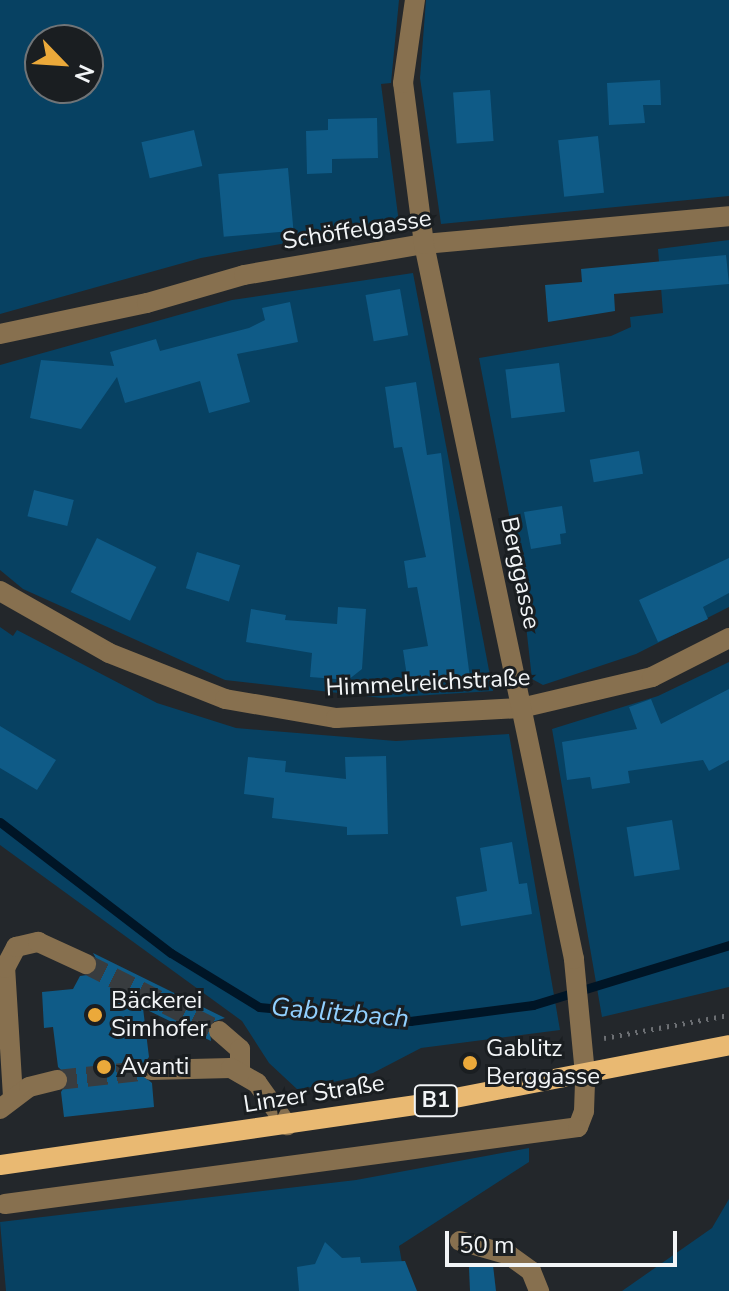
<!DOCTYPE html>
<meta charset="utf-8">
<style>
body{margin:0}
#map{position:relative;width:729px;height:1291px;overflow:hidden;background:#23272b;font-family:"Nunito Sans",sans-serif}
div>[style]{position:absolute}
.green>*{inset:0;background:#074162}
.stream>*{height:9px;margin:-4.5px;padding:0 4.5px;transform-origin:4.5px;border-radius:4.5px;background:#001526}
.building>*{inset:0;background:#0f5b87;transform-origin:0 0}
.minor-tunnel>*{height:20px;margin-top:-10px;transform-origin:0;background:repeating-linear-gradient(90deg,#383c3f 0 20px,transparent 0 30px)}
.path>*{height:5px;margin-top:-2.5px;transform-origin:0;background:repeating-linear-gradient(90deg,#6c6f73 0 2px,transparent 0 8px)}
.minor>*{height:20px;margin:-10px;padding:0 10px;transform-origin:10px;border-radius:10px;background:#87704f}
.major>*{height:20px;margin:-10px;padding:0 10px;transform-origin:10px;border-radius:10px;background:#e9b972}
.dots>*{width:22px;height:22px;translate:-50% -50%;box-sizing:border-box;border:4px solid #1a1e21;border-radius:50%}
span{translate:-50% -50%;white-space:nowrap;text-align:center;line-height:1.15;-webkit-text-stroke:6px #1a1e21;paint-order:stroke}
.shield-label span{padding:2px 6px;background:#1a1e21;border:2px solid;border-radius:6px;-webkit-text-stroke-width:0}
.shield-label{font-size:22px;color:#f2f5f7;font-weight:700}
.street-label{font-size:24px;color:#f2f5f7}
.poi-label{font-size:24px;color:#f2f5f7}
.left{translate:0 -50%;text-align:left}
.water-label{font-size:26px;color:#91d0ff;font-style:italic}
.north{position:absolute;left:24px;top:24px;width:80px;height:80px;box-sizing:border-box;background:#1a1e21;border:2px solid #707477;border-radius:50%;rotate:115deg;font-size:22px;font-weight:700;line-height:32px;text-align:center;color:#f2f5f7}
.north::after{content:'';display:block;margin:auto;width:28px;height:36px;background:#eba93a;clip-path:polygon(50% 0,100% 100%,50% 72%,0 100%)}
.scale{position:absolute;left:445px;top:1231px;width:232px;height:36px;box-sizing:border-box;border:4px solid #f2f5f7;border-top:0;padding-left:10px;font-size:24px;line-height:28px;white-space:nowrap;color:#f2f5f7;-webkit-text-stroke:6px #1a1e21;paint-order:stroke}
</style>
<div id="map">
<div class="green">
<div style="clip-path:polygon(evenodd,0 0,399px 0,391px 83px,381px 84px,399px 223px,201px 258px,0 314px,0 0,40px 40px,88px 40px,88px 88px,40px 88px,40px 40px)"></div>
<div style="clip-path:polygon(426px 0,729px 0,729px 196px,441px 224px,420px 78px)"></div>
<div style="clip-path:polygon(729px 240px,729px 607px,636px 654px,543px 685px,532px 679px,520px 572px,479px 358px,611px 336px,631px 327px,630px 317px,663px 313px,658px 249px)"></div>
<div style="clip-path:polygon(413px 273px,493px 691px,382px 698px,225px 680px,23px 589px,0 570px,0 365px,232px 300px)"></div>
<div style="clip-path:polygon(0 627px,13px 636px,17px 630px,157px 703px,236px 728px,396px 741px,509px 734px,560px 1030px,421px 1048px,373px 1073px,298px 1090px,269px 1063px,242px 1021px,0 845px)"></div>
<div style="clip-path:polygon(729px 662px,729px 987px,602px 1017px,552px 729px,658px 696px)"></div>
<div style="clip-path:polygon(529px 1148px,529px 1162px,399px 1246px,407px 1291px,6px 1291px,0 1222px,356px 1180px)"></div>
<div style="clip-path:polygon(729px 1199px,729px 1291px,622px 1291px,712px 1228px)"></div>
</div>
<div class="stream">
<div style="left:0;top:822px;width:215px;rotate:37.5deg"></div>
<div style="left:171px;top:953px;width:103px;rotate:31.5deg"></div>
<div style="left:259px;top:1007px;width:152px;rotate:5.3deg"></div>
<div style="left:410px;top:1021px;width:124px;rotate:-7.4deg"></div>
<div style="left:533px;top:1005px;width:205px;rotate:-17deg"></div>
</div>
<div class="building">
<div style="clip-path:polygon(660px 80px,661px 105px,643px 105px,645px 123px,609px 125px,607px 83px)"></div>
<div style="left:490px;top:90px;width:51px;height:37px;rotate:86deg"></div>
<div style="clip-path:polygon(377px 118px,378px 158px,332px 159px,332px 173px,307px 174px,306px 131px,328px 130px,328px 119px)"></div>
<div style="left:194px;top:130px;width:37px;height:54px;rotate:77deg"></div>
<div style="left:598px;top:136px;width:57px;height:40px;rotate:84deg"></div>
<div style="left:288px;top:168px;width:63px;height:70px;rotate:85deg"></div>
<div style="clip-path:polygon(726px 255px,729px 284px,614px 294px,615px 311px,548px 322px,545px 285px,582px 282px,581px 269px)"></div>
<div style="left:400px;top:289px;width:47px;height:35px;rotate:80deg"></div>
<div style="clip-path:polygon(290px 302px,298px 342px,237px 354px,250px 402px,209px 413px,200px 381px,125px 403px,117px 377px,81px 429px,30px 418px,41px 360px,114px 366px,110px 352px,156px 339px,160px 351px,249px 328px,265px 320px,262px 308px)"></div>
<div style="left:559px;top:363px;width:49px;height:54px;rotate:83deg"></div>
<div style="clip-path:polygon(416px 382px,427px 455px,441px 453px,470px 678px,408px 683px,403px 650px,428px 646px,417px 587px,408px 588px,404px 561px,426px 557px,402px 447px,394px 448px,385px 387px)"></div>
<div style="left:639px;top:451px;width:23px;height:50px;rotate:80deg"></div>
<div style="left:34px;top:490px;width:41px;height:27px;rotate:14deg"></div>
<div style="clip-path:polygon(562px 506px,566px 533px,560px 534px,561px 544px,531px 549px,524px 512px)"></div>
<div style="left:97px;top:538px;width:66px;height:60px;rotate:26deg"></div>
<div style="left:197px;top:552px;width:45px;height:38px;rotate:17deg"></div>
<div style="clip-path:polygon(729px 558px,729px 593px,703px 607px,708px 619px,658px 642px,639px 600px)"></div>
<div style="clip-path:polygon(338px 607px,366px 609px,362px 669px,348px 680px,310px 677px,312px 653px,246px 642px,251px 609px,286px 615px,285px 620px,337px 624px)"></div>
<div style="clip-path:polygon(729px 689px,729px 760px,709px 771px,703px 760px,628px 771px,630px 783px,592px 789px,590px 777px,567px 780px,562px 742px,637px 729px,629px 707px,651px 699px,661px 724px)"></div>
<div style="clip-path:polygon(0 726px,56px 760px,37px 790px,0 768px)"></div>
<div style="clip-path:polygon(386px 756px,388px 834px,347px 835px,347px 827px,272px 818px,274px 798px,244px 794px,248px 757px,286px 761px,285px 772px,346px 779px,345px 757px)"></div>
<div style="left:672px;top:820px;width:50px;height:46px;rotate:81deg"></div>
<div style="clip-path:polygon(512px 842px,519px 884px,527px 883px,532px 914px,461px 926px,456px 897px,487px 891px,480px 848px)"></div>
<div style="clip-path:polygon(93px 953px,225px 1018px,209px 1023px,211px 1041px,143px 1008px,149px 1057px,138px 1071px,152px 1083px,154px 1107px,64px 1117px,61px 1092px,70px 1078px,58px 1067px,53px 1027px,44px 1028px,42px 992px,73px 989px,80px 976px,94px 974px,99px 964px)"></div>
<div style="clip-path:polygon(325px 1242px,342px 1258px,360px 1257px,361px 1263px,405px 1261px,417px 1291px,299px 1291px,297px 1267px,315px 1264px)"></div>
<div style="clip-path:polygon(493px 1265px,496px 1291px,470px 1291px,469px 1267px)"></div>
</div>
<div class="minor-tunnel">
<div style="left:86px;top:964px;width:149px;rotate:26.7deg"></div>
<div style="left:57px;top:1080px;width:95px;rotate:-6.1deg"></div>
</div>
<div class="path">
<div style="left:604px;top:1038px;width:127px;rotate:-10.4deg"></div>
</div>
<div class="minor">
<div style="left:0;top:334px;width:150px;rotate:-11.9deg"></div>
<div style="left:147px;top:303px;width:101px;rotate:-16.1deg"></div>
<div style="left:244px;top:275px;width:183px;rotate:-9.8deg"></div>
<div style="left:424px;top:244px;width:306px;rotate:-5.2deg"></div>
<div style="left:0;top:591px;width:125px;rotate:29.6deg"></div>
<div style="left:109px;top:653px;width:125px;rotate:21.6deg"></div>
<div style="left:225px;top:699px;width:113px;rotate:9.7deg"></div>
<div style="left:336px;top:718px;width:185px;rotate:-3.1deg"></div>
<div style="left:521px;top:708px;width:135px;rotate:-13.3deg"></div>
<div style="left:652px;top:677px;width:86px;rotate:-26.9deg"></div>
<div style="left:219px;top:1031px;width:28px;rotate:41deg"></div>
<div style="left:240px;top:1049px;width:24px;rotate:90deg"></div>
<div style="left:151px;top:1070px;width:80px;rotate:-1.4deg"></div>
<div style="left:231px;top:1068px;width:30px;rotate:30deg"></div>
<div style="left:257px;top:1083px;width:52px;rotate:54.5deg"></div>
<div style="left:13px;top:1097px;width:129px;rotate:-93.5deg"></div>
<div style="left:5px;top:968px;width:24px;rotate:-62deg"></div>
<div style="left:16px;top:947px;width:23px;rotate:-13deg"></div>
<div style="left:38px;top:942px;width:53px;rotate:24.6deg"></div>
<div style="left:0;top:1109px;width:36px;rotate:-37deg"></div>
<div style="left:29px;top:1087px;width:29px;rotate:-14deg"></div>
<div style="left:5px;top:1204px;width:578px;rotate:-7.65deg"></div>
<div style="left:578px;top:1127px;width:17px;rotate:-69deg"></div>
<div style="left:584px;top:1111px;width:37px;rotate:-88deg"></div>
<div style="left:585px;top:1074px;width:116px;rotate:-95.5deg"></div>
<div style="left:574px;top:959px;width:731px;rotate:-101.85deg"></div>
<div style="left:424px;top:244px;width:162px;rotate:-97.4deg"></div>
<div style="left:403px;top:83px;width:84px;rotate:-81.8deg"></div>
<div style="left:460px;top:1241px;width:51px;rotate:15.9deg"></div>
<div style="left:509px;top:1255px;width:27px;rotate:36deg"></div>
<div style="left:531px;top:1271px;width:22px;rotate:68deg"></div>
</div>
<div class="major">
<div style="left:0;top:1165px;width:428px;rotate:-8.2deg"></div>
<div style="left:424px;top:1104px;width:311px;rotate:-10.9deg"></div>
</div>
<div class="dots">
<div style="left:95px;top:1015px;background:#eba93a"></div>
<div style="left:470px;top:1063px;background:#eba93a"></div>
<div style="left:104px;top:1067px;background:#eba93a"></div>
</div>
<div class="shield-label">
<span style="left:436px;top:1101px">B1</span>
</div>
<div class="street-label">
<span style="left:357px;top:230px;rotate:-9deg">Schöffelgasse</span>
<span style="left:520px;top:573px;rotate:78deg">Berggasse</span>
<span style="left:428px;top:683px;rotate:-3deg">Himmelreichstraße</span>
<span style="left:314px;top:1094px;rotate:-9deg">Linzer Straße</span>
</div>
<div class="poi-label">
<span class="left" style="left:111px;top:1015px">Bäckerei<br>Simhofer</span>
<span class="left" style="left:486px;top:1063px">Gablitz<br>Berggasse</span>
<span class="left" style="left:120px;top:1067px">Avanti</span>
</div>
<div class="water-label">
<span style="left:340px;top:1013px;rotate:5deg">Gablitzbach</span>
</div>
<div class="north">N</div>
<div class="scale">50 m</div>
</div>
